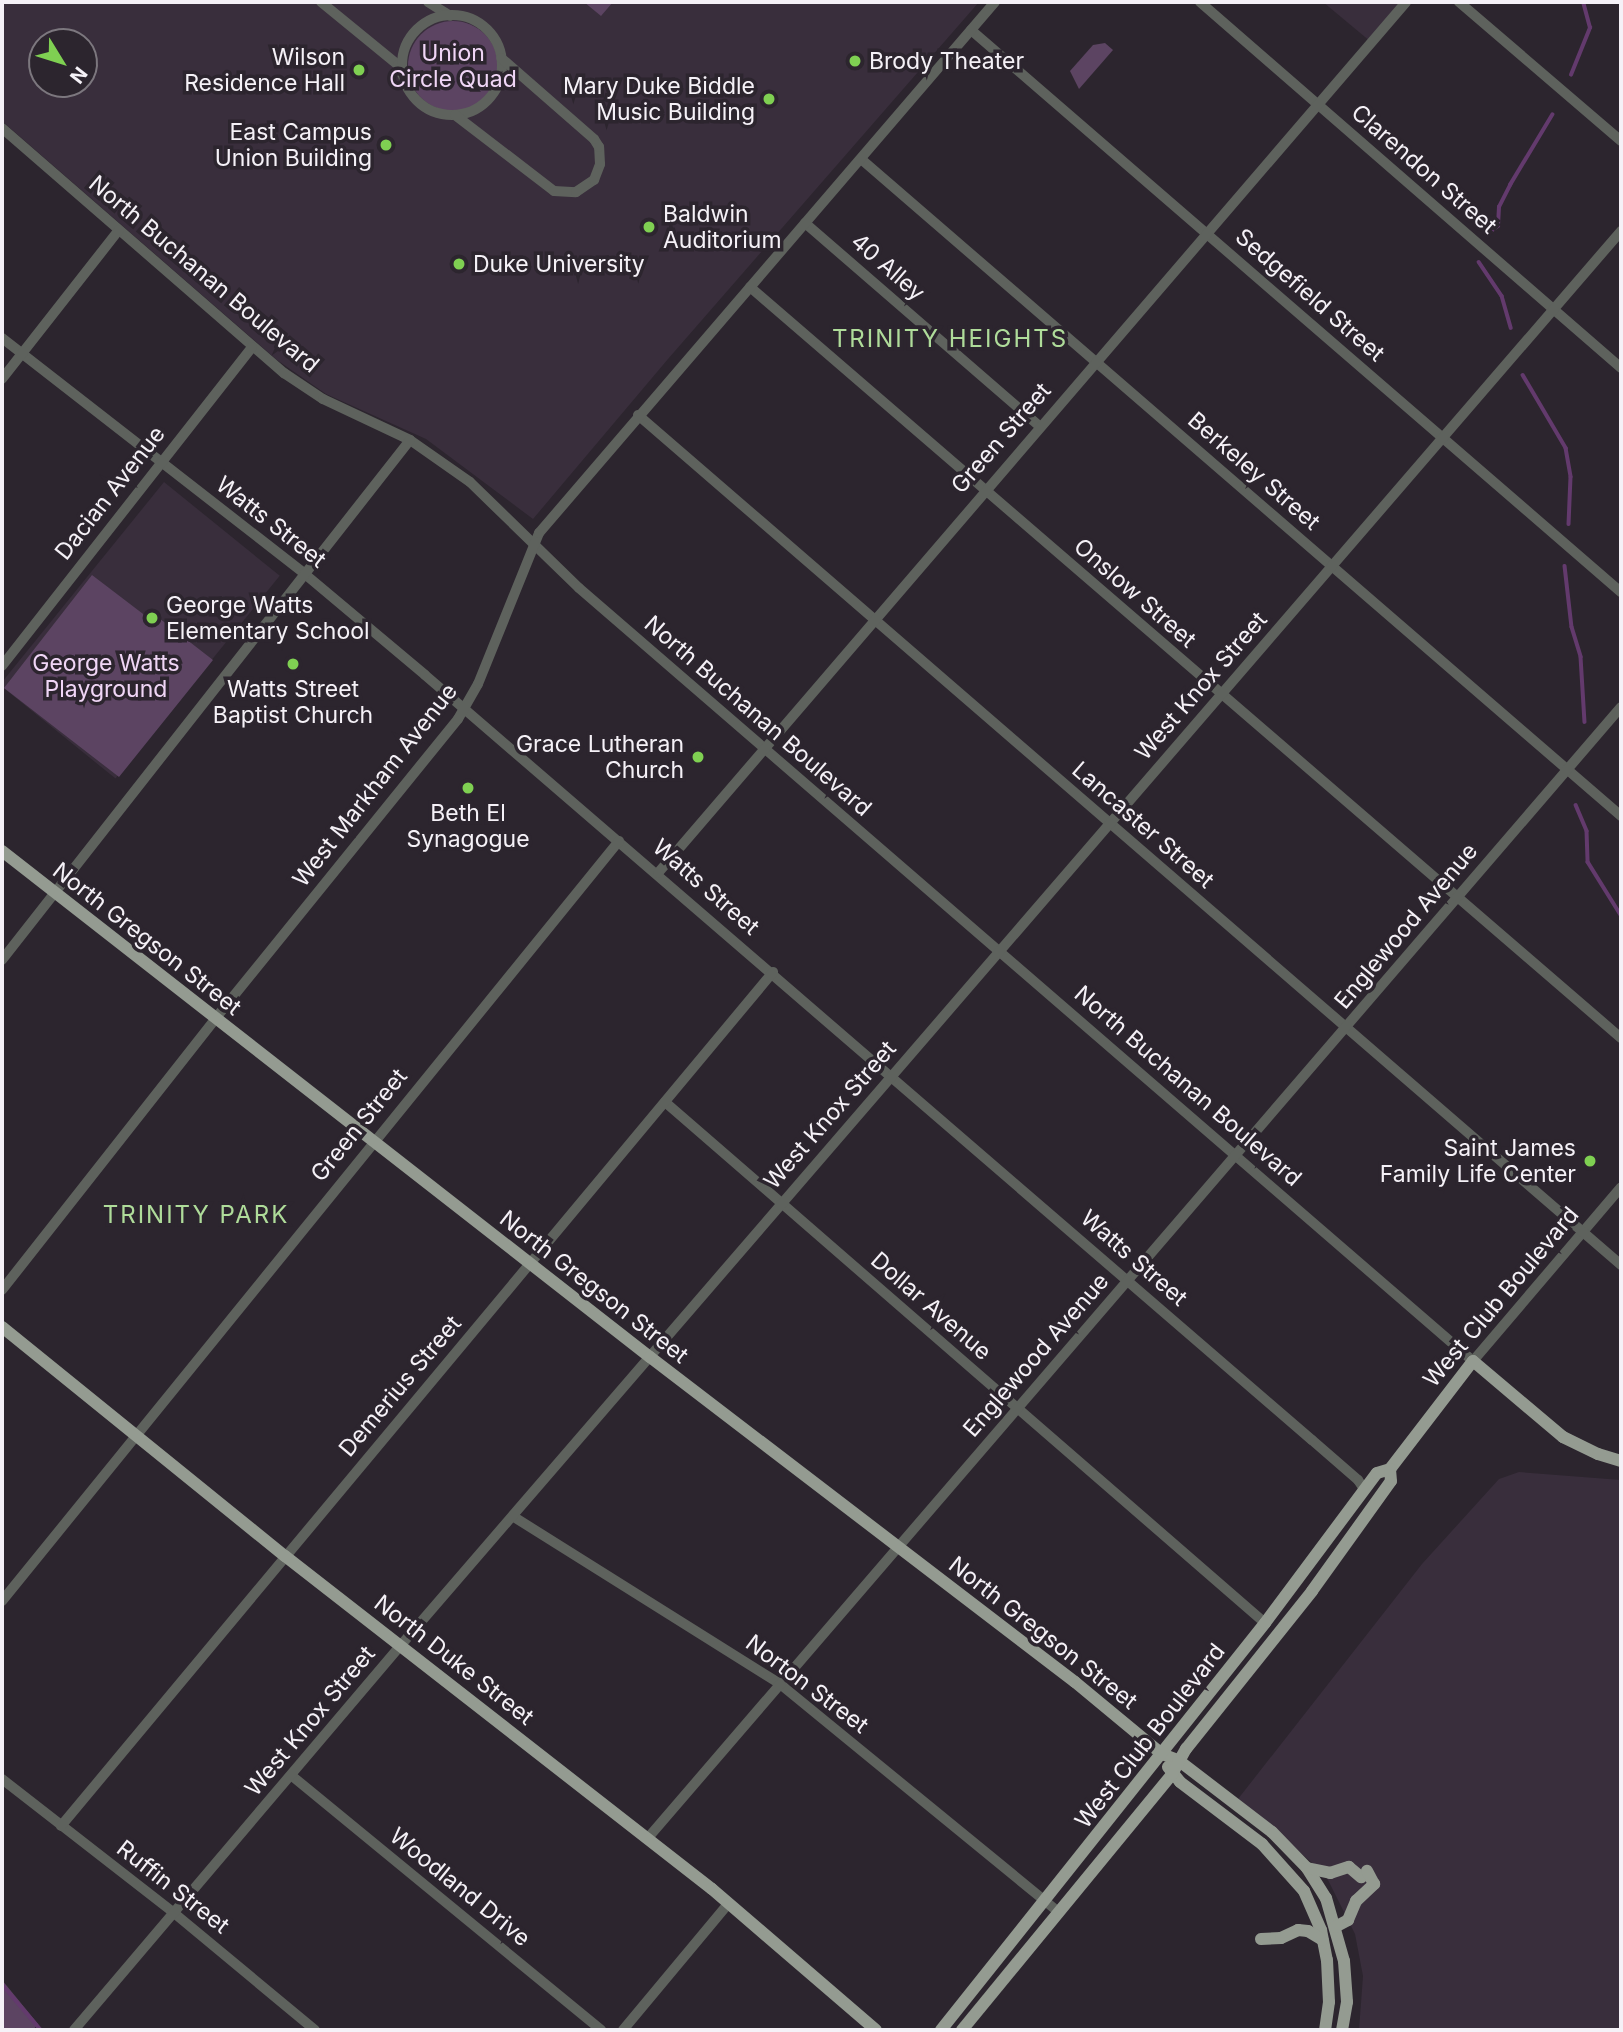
<!DOCTYPE html>
<style>
body{margin:0}
#map{position:relative;width:1623px;height:2032px;overflow:hidden;background:#2c252e;font-family:Inter,sans-serif}
div>[style]{position:absolute}
.built>*{inset:0;background:#392e3c;transform-origin:0 0}
.green>*{inset:0;background:#5c4462}
.round{border-radius:50%}
.stream>*{height:3.5px;margin:-1.75px;padding:0 1.75px;transform-origin:1.75px;border-radius:1.75px;background:#633a6d}
.minor>*{height:10px;margin:-5px;padding:0 5px;transform-origin:5px;border-radius:5px;background:#5e625d}
.minor>.ring{margin:-5px;padding:0;box-sizing:content-box;background:none;border:10px solid #5e625d;border-radius:50%}
.major>*{height:12px;margin:-6px;padding:0 6px;transform-origin:6px;border-radius:6px;background:#949b91}
.dots>*{width:19px;height:19px;translate:-50% -50%;box-sizing:border-box;border:4px solid #2c252e;border-radius:50%}
span{translate:-50% -50%;white-space:nowrap;text-align:center;line-height:1.15;-webkit-text-stroke:7px #2c252e;paint-order:stroke}
.park-label{font-size:23px;color:#f0d6f6}
.poi-label{font-size:23px;color:#f5f1f7}
.right{translate:-100% -50%;text-align:right}
.left{translate:0 -50%;text-align:left}
.street-label{font-size:23px;color:#f5f1f7}
.neighbourhood-label{font-size:24px;color:#afdc9a;letter-spacing:2px}
.frame{position:absolute;inset:0;border:4px solid #f5f1f7;pointer-events:none}
.north{position:absolute;left:28px;top:28px;width:70px;height:70px;box-sizing:border-box;background:#2c252e;border:2px solid #7c777e;border-radius:50%;rotate:128deg;font-size:19px;font-weight:700;line-height:28px;text-align:center;color:#f5f1f7}
.north::after{content:'';display:block;margin:auto;width:24px;height:32px;background:#7fd052;clip-path:polygon(50% 0,100% 100%,50% 72%,0 100%)}
</style>
<div id="map">
<div class="built">
<div style="clip-path:polygon(evenodd,2px 2px,979px 2px,668px 359px,533px 519px,426px 439px,326px 394px,277px 360px,2px 121px,2px 2px,42px 42px,84px 42px,84px 84px,42px 84px,42px 42px)"></div>
<div style="clip-path:polygon(1323px 2px,1407px 2px,1371px 42px)"></div>
<div style="left:164px;top:482px;width:149px;height:261px;rotate:39deg"></div>
<div style="clip-path:polygon(1519px 1472px,1621px 1480px,1621px 2030px,1359px 2030px,1363px 1976px,1355px 1934px,1325px 1874px,1238px 1799px,1422px 1564px,1499px 1479px)"></div>
</div>
<div class="green">
<div style="clip-path:polygon(584px 2px,613px 2px,601px 16px)"></div>
<div class="round" style="left:408px;top:21px;width:90px;height:90px"></div>
<div style="clip-path:polygon(1105px 43px,1113px 50px,1079px 89px,1070px 71px,1093px 45px)"></div>
<div style="clip-path:polygon(92px 575px,151px 620px,155px 615px,213px 660px,119px 777px,4px 688px)"></div>
<div style="clip-path:polygon(2px 1980px,38px 2024px,33px 2030px,2px 2030px)"></div>
</div>
<div class="stream">
<div style="left:1571px;top:75px;width:51px;rotate:-68deg"></div>
<div style="left:1590px;top:28px;width:27px;rotate:-105deg"></div>
<div style="left:1490px;top:232px;width:10px;rotate:-37deg"></div>
<div style="left:1498px;top:226px;width:19px;rotate:-87deg"></div>
<div style="left:1499px;top:207px;width:25px;rotate:-63deg"></div>
<div style="left:1510px;top:185px;width:82px;rotate:-59deg"></div>
<div style="left:1479px;top:262px;width:41px;rotate:55.9deg"></div>
<div style="left:1502px;top:296px;width:33px;rotate:74deg"></div>
<div style="left:1523px;top:375px;width:85px;rotate:59.5deg"></div>
<div style="left:1566px;top:448px;width:29px;rotate:80deg"></div>
<div style="left:1571px;top:477px;width:47px;rotate:92.4deg"></div>
<div style="left:1565px;top:566px;width:61px;rotate:83.5deg"></div>
<div style="left:1572px;top:627px;width:31px;rotate:73deg"></div>
<div style="left:1581px;top:657px;width:65px;rotate:86.5deg"></div>
<div style="left:1576px;top:805px;width:28px;rotate:67deg"></div>
<div style="left:1587px;top:831px;width:31px;rotate:88deg"></div>
<div style="left:1588px;top:862px;width:62px;rotate:58.1deg"></div>
<div style="left:2px;top:1984px;width:60px;rotate:49.7deg"></div>
</div>
<div class="minor">
<div style="left:321px;top:2px;width:99px;rotate:39.3deg"></div>
<div style="left:398px;top:65px;width:10px;rotate:66deg"></div>
<div style="left:428px;top:2px;width:26px;rotate:32deg"></div>
<div style="left:1200px;top:2px;width:558px;rotate:41deg"></div>
<div style="left:1459px;top:2px;width:213px;rotate:40.6deg"></div>
<div class="ring" style="left:402px;top:15px;width:90px;height:90px"></div>
<div style="left:971px;top:30px;width:859px;rotate:40.85deg"></div>
<div style="left:455px;top:115px;width:125px;rotate:37.5deg"></div>
<div style="left:554px;top:191px;width:22px;rotate:3deg"></div>
<div style="left:576px;top:192px;width:22px;rotate:-34deg"></div>
<div style="left:594px;top:180px;width:17px;rotate:-69deg"></div>
<div style="left:600px;top:164px;width:17px;rotate:-93deg"></div>
<div style="left:599px;top:147px;width:9px;rotate:-122deg"></div>
<div style="left:594px;top:139px;width:123px;rotate:-138.9deg"></div>
<div style="left:2px;top:128px;width:374px;rotate:41deg"></div>
<div style="left:284px;top:373px;width:47px;rotate:33.7deg"></div>
<div style="left:323px;top:399px;width:96px;rotate:25.2deg"></div>
<div style="left:410px;top:440px;width:73px;rotate:35deg"></div>
<div style="left:470px;top:482px;width:152px;rotate:44.2deg"></div>
<div style="left:579px;top:588px;width:1182px;rotate:40.85deg"></div>
<div style="left:1473px;top:1361px;width:228px;rotate:-49.6deg"></div>
<div style="left:861px;top:159px;width:1005px;rotate:40.84deg"></div>
<div style="left:805px;top:223px;width:310px;rotate:40.9deg"></div>
<div style="left:750px;top:287px;width:1150px;rotate:40.77deg"></div>
<div style="left:2px;top:338px;width:385px;rotate:37.9deg"></div>
<div style="left:306px;top:575px;width:155px;rotate:40deg"></div>
<div style="left:425px;top:675px;width:1171px;rotate:40.78deg"></div>
<div style="left:1312px;top:1440px;width:61px;rotate:41deg"></div>
<div style="left:1358px;top:1480px;width:11px;rotate:56deg"></div>
<div style="left:2px;top:379px;width:189px;rotate:-51.9deg"></div>
<div style="left:638px;top:415px;width:1300px;rotate:40.85deg"></div>
<div style="left:2px;top:666px;width:405px;rotate:-51.9deg"></div>
<div style="left:658px;top:873px;width:1148px;rotate:-49.34deg"></div>
<div style="left:2px;top:960px;width:661px;rotate:-51.88deg"></div>
<div style="left:665px;top:1102px;width:795px;rotate:40.97deg"></div>
<div style="left:2px;top:1290px;width:345px;rotate:-51.8deg"></div>
<div style="left:215px;top:1019px;width:386px;rotate:-51deg"></div>
<div style="left:458px;top:719px;width:40px;rotate:-60.3deg"></div>
<div style="left:478px;top:684px;width:163px;rotate:-68deg"></div>
<div style="left:539px;top:533px;width:700px;rotate:-49.35deg"></div>
<div style="left:514px;top:1517px;width:314px;rotate:32.1deg"></div>
<div style="left:780px;top:1684px;width:358px;rotate:39.3deg"></div>
<div style="left:2px;top:1601px;width:979px;rotate:-50.93deg"></div>
<div style="left:292px;top:1776px;width:400px;rotate:39.4deg"></div>
<div style="left:2px;top:1779px;width:218px;rotate:37.9deg"></div>
<div style="left:174px;top:1913px;width:183px;rotate:39.7deg"></div>
<div style="left:61px;top:1826px;width:1112px;rotate:-50.18deg"></div>
<div style="left:647px;top:1839px;width:1493px;rotate:-49.29deg"></div>
<div style="left:74px;top:2030px;width:505px;rotate:-49.66deg"></div>
<div style="left:401px;top:1645px;width:1868px;rotate:-49.21deg"></div>
<div style="left:623px;top:2030px;width:165px;rotate:-50.2deg"></div>
</div>
<div class="major">
<div style="left:2px;top:851px;width:822px;rotate:37.99deg"></div>
<div style="left:650px;top:1357px;width:535px;rotate:37.41deg"></div>
<div style="left:1075px;top:1682px;width:113px;rotate:39.6deg"></div>
<div style="left:1162px;top:1754px;width:17px;rotate:21deg"></div>
<div style="left:1178px;top:1760px;width:118px;rotate:37.5deg"></div>
<div style="left:1272px;top:1832px;width:50px;rotate:45.8deg"></div>
<div style="left:1307px;top:1868px;width:36px;rotate:58deg"></div>
<div style="left:1326px;top:1898px;width:66px;rotate:74.1deg"></div>
<div style="left:1344px;top:1961px;width:41px;rotate:85.8deg"></div>
<div style="left:1347px;top:2002px;width:28px;rotate:100deg"></div>
<div style="left:2px;top:1327px;width:364px;rotate:39deg"></div>
<div style="left:285px;top:1556px;width:541px;rotate:37.95deg"></div>
<div style="left:712px;top:1889px;width:216px;rotate:40.7deg"></div>
<div style="left:1168px;top:1767px;width:19px;rotate:51deg"></div>
<div style="left:1180px;top:1782px;width:103px;rotate:37.1deg"></div>
<div style="left:1262px;top:1844px;width:63px;rotate:48.2deg"></div>
<div style="left:1304px;top:1891px;width:43px;rotate:66.4deg"></div>
<div style="left:1321px;top:1930px;width:31px;rotate:79deg"></div>
<div style="left:1327px;top:1960px;width:42px;rotate:87.3deg"></div>
<div style="left:1329px;top:2002px;width:28px;rotate:98deg"></div>
<div style="left:1307px;top:1868px;width:24px;rotate:12deg"></div>
<div style="left:1330px;top:1873px;width:20px;rotate:-18deg"></div>
<div style="left:1349px;top:1867px;width:16px;rotate:40deg"></div>
<div style="left:1335px;top:1927px;width:15px;rotate:-28deg"></div>
<div style="left:1348px;top:1920px;width:21px;rotate:-67deg"></div>
<div style="left:1356px;top:1901px;width:25px;rotate:-43deg"></div>
<div style="left:1374px;top:1884px;width:15px;rotate:-118deg"></div>
<div style="left:1261px;top:1939px;width:20px;rotate:-3deg"></div>
<div style="left:1281px;top:1938px;width:19px;rotate:-25deg"></div>
<div style="left:1298px;top:1930px;width:10px;rotate:6deg"></div>
<div style="left:1308px;top:1931px;width:17px;rotate:31deg"></div>
<div style="left:941px;top:2030px;width:520px;rotate:-51.48deg"></div>
<div style="left:1265px;top:1623px;width:187px;rotate:-53.3deg"></div>
<div style="left:1377px;top:1473px;width:14px;rotate:-17deg"></div>
<div style="left:1390px;top:1469px;width:136px;rotate:-52.5deg"></div>
<div style="left:1473px;top:1361px;width:118px;rotate:40.2deg"></div>
<div style="left:1563px;top:1437px;width:39px;rotate:26deg"></div>
<div style="left:1598px;top:1454px;width:24px;rotate:17deg"></div>
<div style="left:962px;top:2030px;width:331px;rotate:-50.6deg"></div>
<div style="left:1172px;top:1774px;width:29px;rotate:-61deg"></div>
<div style="left:1186px;top:1749px;width:202px;rotate:-51.4deg"></div>
<div style="left:1312px;top:1591px;width:135px;rotate:-54.3deg"></div>
<div style="left:1391px;top:1481px;width:12px;rotate:-95deg"></div>
</div>
<div class="dots">
<div style="left:855px;top:61px;background:#7fd052"></div>
<div style="left:359px;top:70px;background:#7fd052"></div>
<div style="left:769px;top:99px;background:#7fd052"></div>
<div style="left:386px;top:145px;background:#7fd052"></div>
<div style="left:649px;top:227px;background:#7fd052"></div>
<div style="left:459px;top:264px;background:#7fd052"></div>
<div style="left:152px;top:618px;background:#7fd052"></div>
<div style="left:293px;top:664px;background:#7fd052"></div>
<div style="left:698px;top:757px;background:#7fd052"></div>
<div style="left:468px;top:788px;background:#7fd052"></div>
<div style="left:1590px;top:1161px;background:#7fd052"></div>
</div>
<div class="park-label">
<span style="left:453px;top:66px">Union<br>Circle Quad</span>
<span style="left:106px;top:676px">George Watts<br>Playground</span>
</div>
<div class="poi-label">
<span class="right" style="left:345px;top:70px">Wilson<br>Residence Hall</span>
<span class="left" style="left:869px;top:61px">Brody Theater</span>
<span class="right" style="left:755px;top:99px">Mary Duke Biddle<br>Music Building</span>
<span class="right" style="left:372px;top:145px">East Campus<br>Union Building</span>
<span class="left" style="left:663px;top:227px">Baldwin<br>Auditorium</span>
<span class="left" style="left:473px;top:264px">Duke University</span>
<span class="left" style="left:166px;top:618px">George Watts<br>Elementary School</span>
<span style="left:293px;top:702px">Watts Street<br>Baptist Church</span>
<span class="right" style="left:684px;top:757px">Grace Lutheran<br>Church</span>
<span style="left:468px;top:826px">Beth El<br>Synagogue</span>
<span class="right" style="left:1576px;top:1161px">Saint James<br>Family Life Center</span>
</div>
<div class="street-label">
<span style="left:1424px;top:169px;rotate:41deg">Clarendon Street</span>
<span style="left:888px;top:267px;rotate:41deg">40 Alley</span>
<span style="left:204px;top:274px;rotate:40deg">North Buchanan Boulevard</span>
<span style="left:1310px;top:295px;rotate:41deg">Sedgefield Street</span>
<span style="left:1001px;top:438px;rotate:-49deg">Green Street</span>
<span style="left:1254px;top:471px;rotate:41deg">Berkeley Street</span>
<span style="left:110px;top:493px;rotate:-52deg">Dacian Avenue</span>
<span style="left:271px;top:522px;rotate:38deg">Watts Street</span>
<span style="left:1135px;top:593px;rotate:41deg">Onslow Street</span>
<span style="left:1201px;top:686px;rotate:-49deg">West Knox Street</span>
<span style="left:758px;top:716px;rotate:41deg">North Buchanan Boulevard</span>
<span style="left:375px;top:785px;rotate:-52deg">West Markham Avenue</span>
<span style="left:1143px;top:825px;rotate:41deg">Lancaster Street</span>
<span style="left:706px;top:887px;rotate:41deg">Watts Street</span>
<span style="left:1406px;top:926px;rotate:-50deg">Englewood Avenue</span>
<span style="left:147px;top:939px;rotate:38deg">North Gregson Street</span>
<span style="left:1188px;top:1086px;rotate:41deg">North Buchanan Boulevard</span>
<span style="left:830px;top:1115px;rotate:-49deg">West Knox Street</span>
<span style="left:359px;top:1125px;rotate:-51deg">Green Street</span>
<span style="left:1134px;top:1258px;rotate:41deg">Watts Street</span>
<span style="left:594px;top:1287px;rotate:38deg">North Gregson Street</span>
<span style="left:1501px;top:1297px;rotate:-50deg">West Club Boulevard</span>
<span style="left:931px;top:1306px;rotate:41deg">Dollar Avenue</span>
<span style="left:1036px;top:1355px;rotate:-49deg">Englewood Avenue</span>
<span style="left:400px;top:1386px;rotate:-50deg">Demerius Street</span>
<span style="left:1043px;top:1633px;rotate:38deg">North Gregson Street</span>
<span style="left:454px;top:1660px;rotate:38deg">North Duke Street</span>
<span style="left:807px;top:1684px;rotate:37deg">Norton Street</span>
<span style="left:310px;top:1721px;rotate:-50deg">West Knox Street</span>
<span style="left:1150px;top:1736px;rotate:-52deg">West Club Boulevard</span>
<span style="left:173px;top:1887px;rotate:38deg">Ruffin Street</span>
<span style="left:460px;top:1887px;rotate:39deg">Woodland Drive</span>
</div>
<div class="neighbourhood-label">
<span style="left:950px;top:339px">TRINITY HEIGHTS</span>
<span style="left:196px;top:1215px">TRINITY PARK</span>
</div>
<div class="frame"></div>
<div class="north">N</div>
</div>
